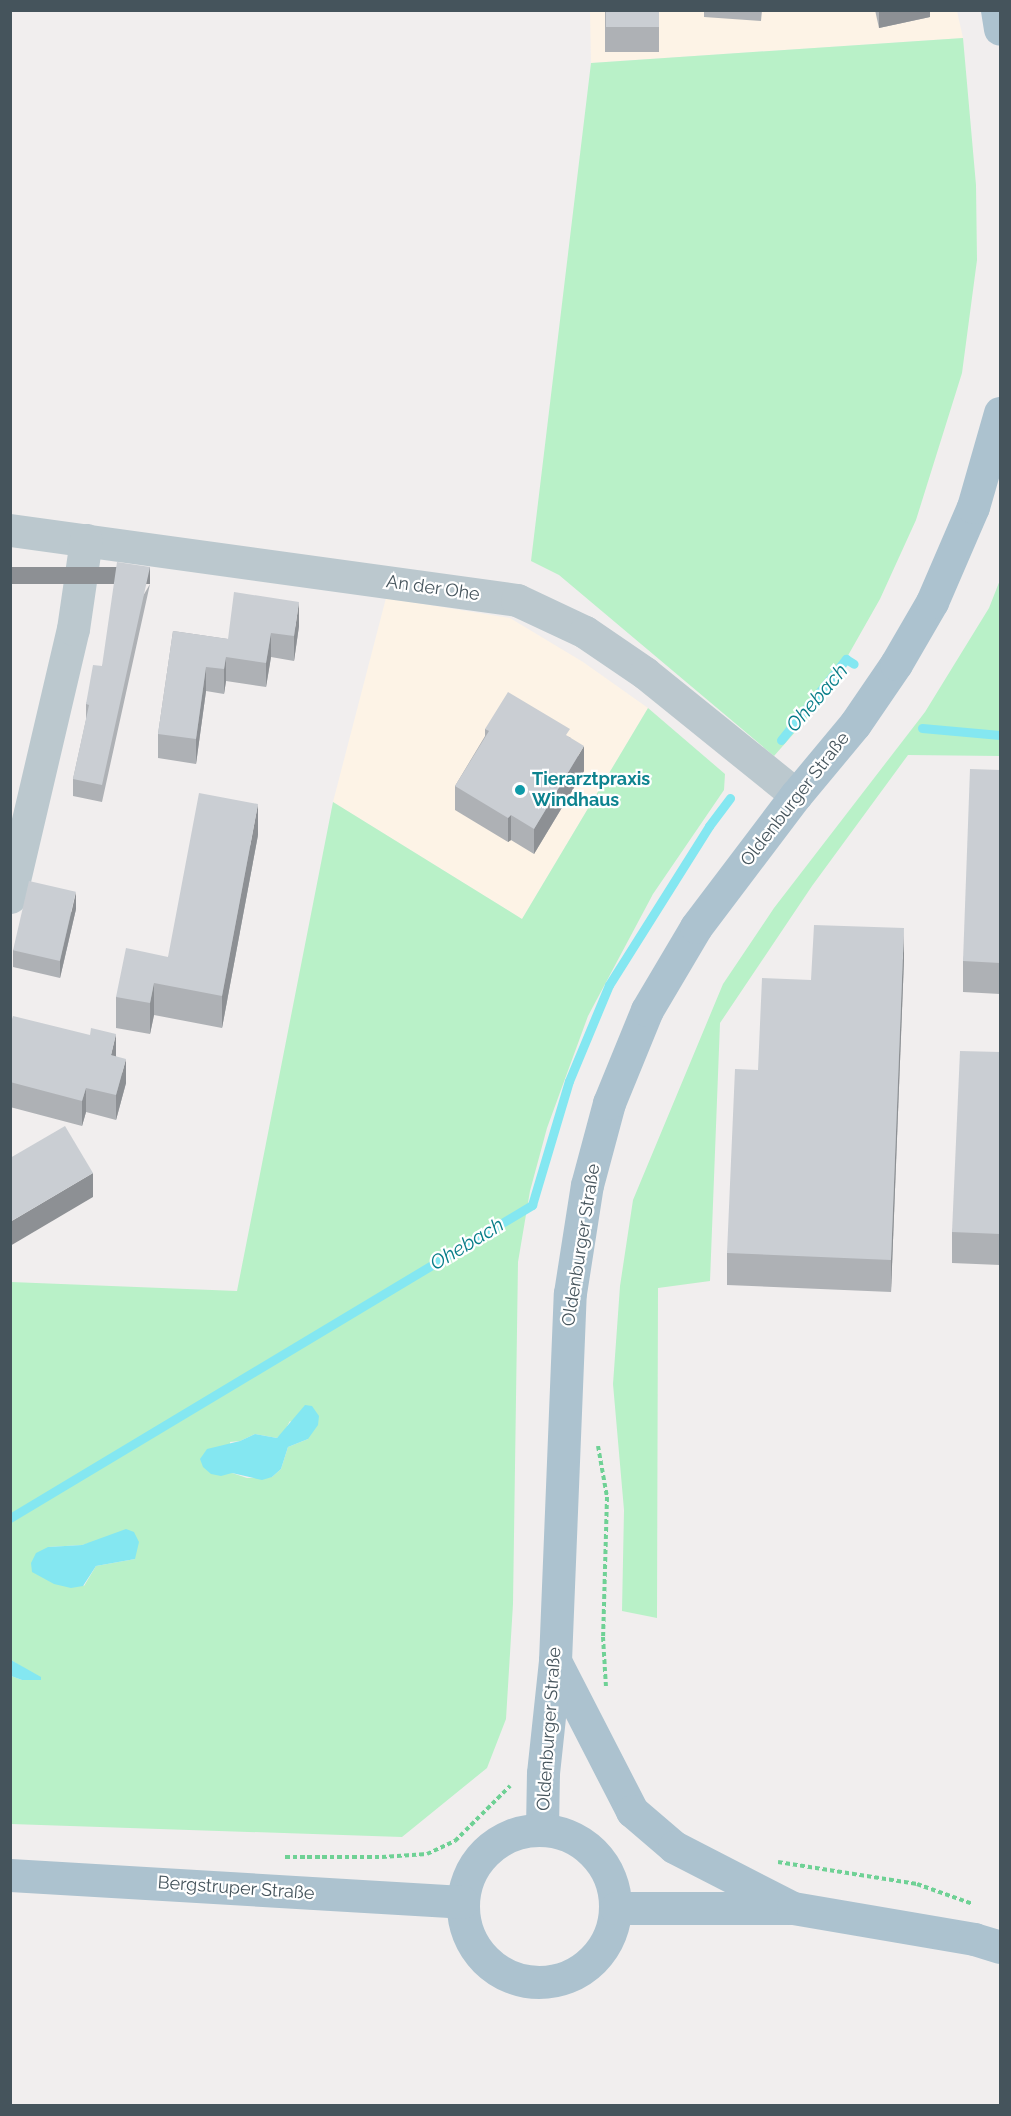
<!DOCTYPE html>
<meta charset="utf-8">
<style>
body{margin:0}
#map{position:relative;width:1011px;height:2116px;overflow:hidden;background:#f1eeee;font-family:Raleway,sans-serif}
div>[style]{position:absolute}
.commercial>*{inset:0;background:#fdf3e6}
.green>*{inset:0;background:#b9f1c8}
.water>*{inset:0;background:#84e7f1}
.stream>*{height:9px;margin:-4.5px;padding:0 4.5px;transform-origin:4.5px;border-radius:4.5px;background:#84e7f1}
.path>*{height:4px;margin-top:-2px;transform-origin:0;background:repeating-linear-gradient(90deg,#6fd195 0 4.5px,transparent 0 7.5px)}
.minor>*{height:33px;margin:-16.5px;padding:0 16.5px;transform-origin:16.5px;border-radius:16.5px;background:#bbc8ce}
.major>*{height:33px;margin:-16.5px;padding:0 16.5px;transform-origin:16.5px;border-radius:16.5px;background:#acc2cf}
.major>.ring{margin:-16.5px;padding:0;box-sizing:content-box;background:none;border:33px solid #acc2cf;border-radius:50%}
.wall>*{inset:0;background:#aeb1b5;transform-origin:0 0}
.shaded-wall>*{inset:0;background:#8d9094;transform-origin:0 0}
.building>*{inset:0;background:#caced3;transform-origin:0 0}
.dots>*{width:16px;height:16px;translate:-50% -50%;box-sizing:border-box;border:3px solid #fff;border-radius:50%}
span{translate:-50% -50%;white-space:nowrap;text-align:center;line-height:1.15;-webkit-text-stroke:4.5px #fff;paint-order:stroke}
.street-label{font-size:18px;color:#45545c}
.culture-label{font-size:18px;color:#0d838f;font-weight:700}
.left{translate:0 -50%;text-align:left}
.water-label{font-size:20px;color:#077d88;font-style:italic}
.frame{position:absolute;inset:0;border:12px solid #45545c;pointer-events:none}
</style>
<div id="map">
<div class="commercial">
<div style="clip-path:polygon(590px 11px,957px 11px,963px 38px,591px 63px)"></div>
<div style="clip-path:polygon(386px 598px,510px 618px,583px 662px,648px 708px,522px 919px,333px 802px)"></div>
</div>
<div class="green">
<div style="clip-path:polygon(963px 38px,976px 185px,977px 260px,962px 373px,916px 520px,880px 599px,846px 659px,811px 714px,774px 756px,559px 575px,531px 561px,591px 63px)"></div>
<div style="clip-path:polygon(1000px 580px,1000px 756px,908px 755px,812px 886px,720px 1023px,710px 1281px,658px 1288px,657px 1618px,622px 1611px,624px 1510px,613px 1384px,620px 1286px,633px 1200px,723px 984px,774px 908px,925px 712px,989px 608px)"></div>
<div style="clip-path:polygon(evenodd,648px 708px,725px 774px,724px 790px,653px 894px,588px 1016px,547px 1128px,530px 1191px,518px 1262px,513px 1604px,506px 1719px,487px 1768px,402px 1837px,11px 1824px,11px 1676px,22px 1680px,41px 1679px,11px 1660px,11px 1282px,237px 1291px,333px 802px,522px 919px,648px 708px,290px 1421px,308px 1439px,288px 1447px,281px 1469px,272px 1477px,247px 1478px,232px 1473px,230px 1442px,240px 1441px,255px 1434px,277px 1438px,284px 1432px,290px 1421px,648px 708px,105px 1539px,135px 1559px,96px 1566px,84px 1586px,48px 1547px,82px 1545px,105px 1539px)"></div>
</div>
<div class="water">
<div style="clip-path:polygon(305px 1405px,312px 1406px,319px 1416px,318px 1425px,308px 1439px,288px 1447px,281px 1469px,272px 1477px,262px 1480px,232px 1473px,221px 1476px,211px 1474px,203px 1467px,200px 1459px,207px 1449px,240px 1441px,255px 1434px,277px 1438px)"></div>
<div style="clip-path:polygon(126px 1529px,134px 1532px,139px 1542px,135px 1559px,96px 1566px,83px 1586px,71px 1588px,54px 1584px,32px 1572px,31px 1563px,36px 1553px,48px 1547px,82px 1545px)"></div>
<div style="clip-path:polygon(11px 1660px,41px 1677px,41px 1680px,22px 1680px,11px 1676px)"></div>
</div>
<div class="stream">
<div style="left:922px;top:728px;width:78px;rotate:5.1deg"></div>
<div style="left:781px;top:740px;width:104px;rotate:-51.3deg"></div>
<div style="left:846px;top:659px;width:9px;rotate:32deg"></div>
<div style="left:10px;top:1518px;width:609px;rotate:-30.95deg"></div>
<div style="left:532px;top:1205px;width:129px;rotate:-73.4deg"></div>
<div style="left:569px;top:1081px;width:104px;rotate:-67.4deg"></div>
<div style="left:609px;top:985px;width:188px;rotate:-57.8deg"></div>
<div style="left:709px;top:826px;width:35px;rotate:-53deg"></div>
</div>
<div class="path">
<div style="left:598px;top:1446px;width:52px;rotate:80deg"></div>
<div style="left:607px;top:1497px;width:140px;rotate:91.6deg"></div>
<div style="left:603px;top:1637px;width:50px;rotate:86.6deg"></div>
<div style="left:285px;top:1857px;width:97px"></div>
<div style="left:382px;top:1857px;width:45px;rotate:-3.8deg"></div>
<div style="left:427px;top:1854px;width:31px;rotate:-25deg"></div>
<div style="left:455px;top:1841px;width:78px;rotate:-45deg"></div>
<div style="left:778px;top:1862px;width:141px;rotate:9deg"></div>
<div style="left:917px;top:1884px;width:59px;rotate:19.7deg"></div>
</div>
<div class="minor">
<div style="left:10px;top:530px;width:512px;rotate:7.86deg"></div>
<div style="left:517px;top:600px;width:75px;rotate:25.2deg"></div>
<div style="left:585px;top:632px;width:73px;rotate:34.3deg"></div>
<div style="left:645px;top:673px;width:194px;rotate:38.9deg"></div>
<div style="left:10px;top:897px;width:275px;rotate:-76.8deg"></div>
<div style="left:73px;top:629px;width:90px;rotate:-81.7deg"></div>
</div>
<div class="major">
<div style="left:997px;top:10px;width:19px;rotate:81deg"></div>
<div style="left:555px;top:1661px;width:169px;rotate:62.8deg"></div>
<div style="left:632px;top:1811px;width:55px;rotate:40.6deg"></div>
<div style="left:674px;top:1847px;width:129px;rotate:27.2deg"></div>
<div style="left:542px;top:1829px;width:56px;rotate:-89deg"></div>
<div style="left:543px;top:1773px;width:113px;rotate:-83.9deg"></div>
<div style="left:555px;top:1661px;width:368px;rotate:-87.7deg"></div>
<div style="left:570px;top:1293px;width:109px;rotate:-81.1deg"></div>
<div style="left:587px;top:1185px;width:85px;rotate:-75deg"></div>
<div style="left:609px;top:1103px;width:100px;rotate:-67.8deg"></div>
<div style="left:647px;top:1010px;width:96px;rotate:-59.4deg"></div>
<div style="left:696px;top:927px;width:166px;rotate:-52.9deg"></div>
<div style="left:796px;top:795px;width:92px;rotate:-50.3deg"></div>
<div style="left:855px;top:724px;width:73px;rotate:-55.7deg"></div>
<div style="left:896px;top:664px;width:72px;rotate:-59.9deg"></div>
<div style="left:932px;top:602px;width:103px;rotate:-66.7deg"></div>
<div style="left:973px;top:507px;width:98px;rotate:-74deg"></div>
<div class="ring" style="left:463px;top:1830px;width:119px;height:119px"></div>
<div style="left:10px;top:1875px;width:453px;rotate:3.4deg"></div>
<div style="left:616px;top:1908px;width:177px"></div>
<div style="left:793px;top:1908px;width:184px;rotate:9.7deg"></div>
<div style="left:974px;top:1939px;width:27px;rotate:17deg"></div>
</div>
<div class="wall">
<div style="left:605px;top:10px;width:54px;height:42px"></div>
<div style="clip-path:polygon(704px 10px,762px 10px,761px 21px,704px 17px)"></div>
<div style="clip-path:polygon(875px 10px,930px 10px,930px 17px,879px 28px)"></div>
<div style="clip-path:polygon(150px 584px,102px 802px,73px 796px,73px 779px,86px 720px,86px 704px,102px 666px)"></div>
<div style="clip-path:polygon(299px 626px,294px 661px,271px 657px,266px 687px,226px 681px,224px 694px,206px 691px,196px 764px,158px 758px,158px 734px,173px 631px,228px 639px)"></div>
<div style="clip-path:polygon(485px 729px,570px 737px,584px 771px,534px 854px,511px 840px,508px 842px,455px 810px,455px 786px,485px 736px)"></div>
<div style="clip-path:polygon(1000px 770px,1000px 994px,963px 992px,963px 961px)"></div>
<div style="clip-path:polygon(258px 835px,222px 1028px,154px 1015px,150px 1034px,116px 1028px,116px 997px,168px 957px)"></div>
<div style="clip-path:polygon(76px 909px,60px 978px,13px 967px,13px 950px)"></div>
<div style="clip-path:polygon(904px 959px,891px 1292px,727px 1285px,727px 1253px,811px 980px)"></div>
<div style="clip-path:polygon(10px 1025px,116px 1056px,126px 1083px,116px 1120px,86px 1112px,82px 1126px,10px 1107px)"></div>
<div style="clip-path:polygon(1000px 1052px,1000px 1265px,952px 1263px,952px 1232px)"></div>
</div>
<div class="shaded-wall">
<div style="clip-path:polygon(879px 10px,930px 10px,930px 17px,879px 28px)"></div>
<div style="left:150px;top:567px;width:17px;height:223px;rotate:90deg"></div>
<div style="clip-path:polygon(299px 602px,299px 626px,294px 661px,294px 636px)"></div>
<div style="clip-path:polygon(271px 633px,271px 657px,266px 687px,266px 663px)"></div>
<div style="clip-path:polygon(226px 657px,226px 681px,224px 694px,224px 669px)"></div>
<div style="clip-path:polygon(206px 667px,206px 691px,196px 764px,196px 739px)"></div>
<div style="clip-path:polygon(584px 746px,584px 771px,534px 854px,534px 829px)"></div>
<div style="clip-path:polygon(258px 804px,258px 835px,222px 1028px,222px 996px)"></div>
<div style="clip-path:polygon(511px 815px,511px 840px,508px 842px,508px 818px)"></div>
<div style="clip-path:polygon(76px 892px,76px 909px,60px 978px,60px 961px)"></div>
<div style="clip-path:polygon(904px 928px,904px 959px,891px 1292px,891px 1260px)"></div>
<div style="clip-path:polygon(154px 983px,154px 1015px,150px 1034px,150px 1003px)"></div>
<div style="clip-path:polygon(116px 1034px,116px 1059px,111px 1055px)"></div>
<div style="clip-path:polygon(126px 1059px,126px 1083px,116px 1120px,116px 1095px)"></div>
<div style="clip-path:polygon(86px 1088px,86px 1112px,82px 1126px,82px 1101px)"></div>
<div style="clip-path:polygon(93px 1173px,93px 1197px,10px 1246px,10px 1222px)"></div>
</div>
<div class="building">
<div style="left:606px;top:10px;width:53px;height:17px"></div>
<div style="clip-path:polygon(117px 562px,150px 567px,102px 785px,73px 779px,89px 705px,86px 704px,93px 665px,102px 666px)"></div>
<div style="clip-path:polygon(234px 592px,299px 602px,294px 636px,271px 633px,266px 663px,226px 657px,224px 669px,206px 667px,196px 739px,158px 734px,173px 631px,228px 639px)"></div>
<div style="clip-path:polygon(508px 692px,570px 729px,566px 735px,584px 746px,534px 829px,511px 815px,508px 818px,455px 786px,489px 731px,485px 729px)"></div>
<div style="clip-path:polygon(970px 769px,1000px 770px,1000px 963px,963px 961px)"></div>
<div style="clip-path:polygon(199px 793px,258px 804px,222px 996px,154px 983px,150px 1003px,116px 997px,126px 948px,168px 957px)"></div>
<div style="left:29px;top:881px;width:48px;height:71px;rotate:13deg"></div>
<div style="clip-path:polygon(814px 925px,904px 928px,891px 1260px,727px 1253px,735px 1069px,758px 1070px,762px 978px,811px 980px)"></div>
<div style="clip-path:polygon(13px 1016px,90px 1035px,91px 1028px,116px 1034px,111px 1055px,126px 1059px,116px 1095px,86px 1088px,82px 1101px,10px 1082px,10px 1025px)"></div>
<div style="clip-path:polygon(960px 1051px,1000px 1052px,1000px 1234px,952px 1232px)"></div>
<div style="clip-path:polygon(65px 1126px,93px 1173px,10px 1222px,10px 1158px)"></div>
</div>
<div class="dots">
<div style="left:520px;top:790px;background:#0f9aa8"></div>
</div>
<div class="street-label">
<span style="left:433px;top:588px;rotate:8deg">An der Ohe</span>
<span style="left:795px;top:799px;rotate:-52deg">Oldenburger Straße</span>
<span style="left:581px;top:1245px;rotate:-81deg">Oldenburger Straße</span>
<span style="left:549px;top:1729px;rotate:-86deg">Oldenburger Straße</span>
<span style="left:236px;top:1888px;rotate:4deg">Bergstruper Straße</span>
</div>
<div class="culture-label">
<span class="left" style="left:532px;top:790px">Tierarztpraxis<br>Windhaus</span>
</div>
<div class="water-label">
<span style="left:817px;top:698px;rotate:-49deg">Ohebach</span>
<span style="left:467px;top:1244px;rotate:-31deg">Ohebach</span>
</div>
<div class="frame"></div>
</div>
